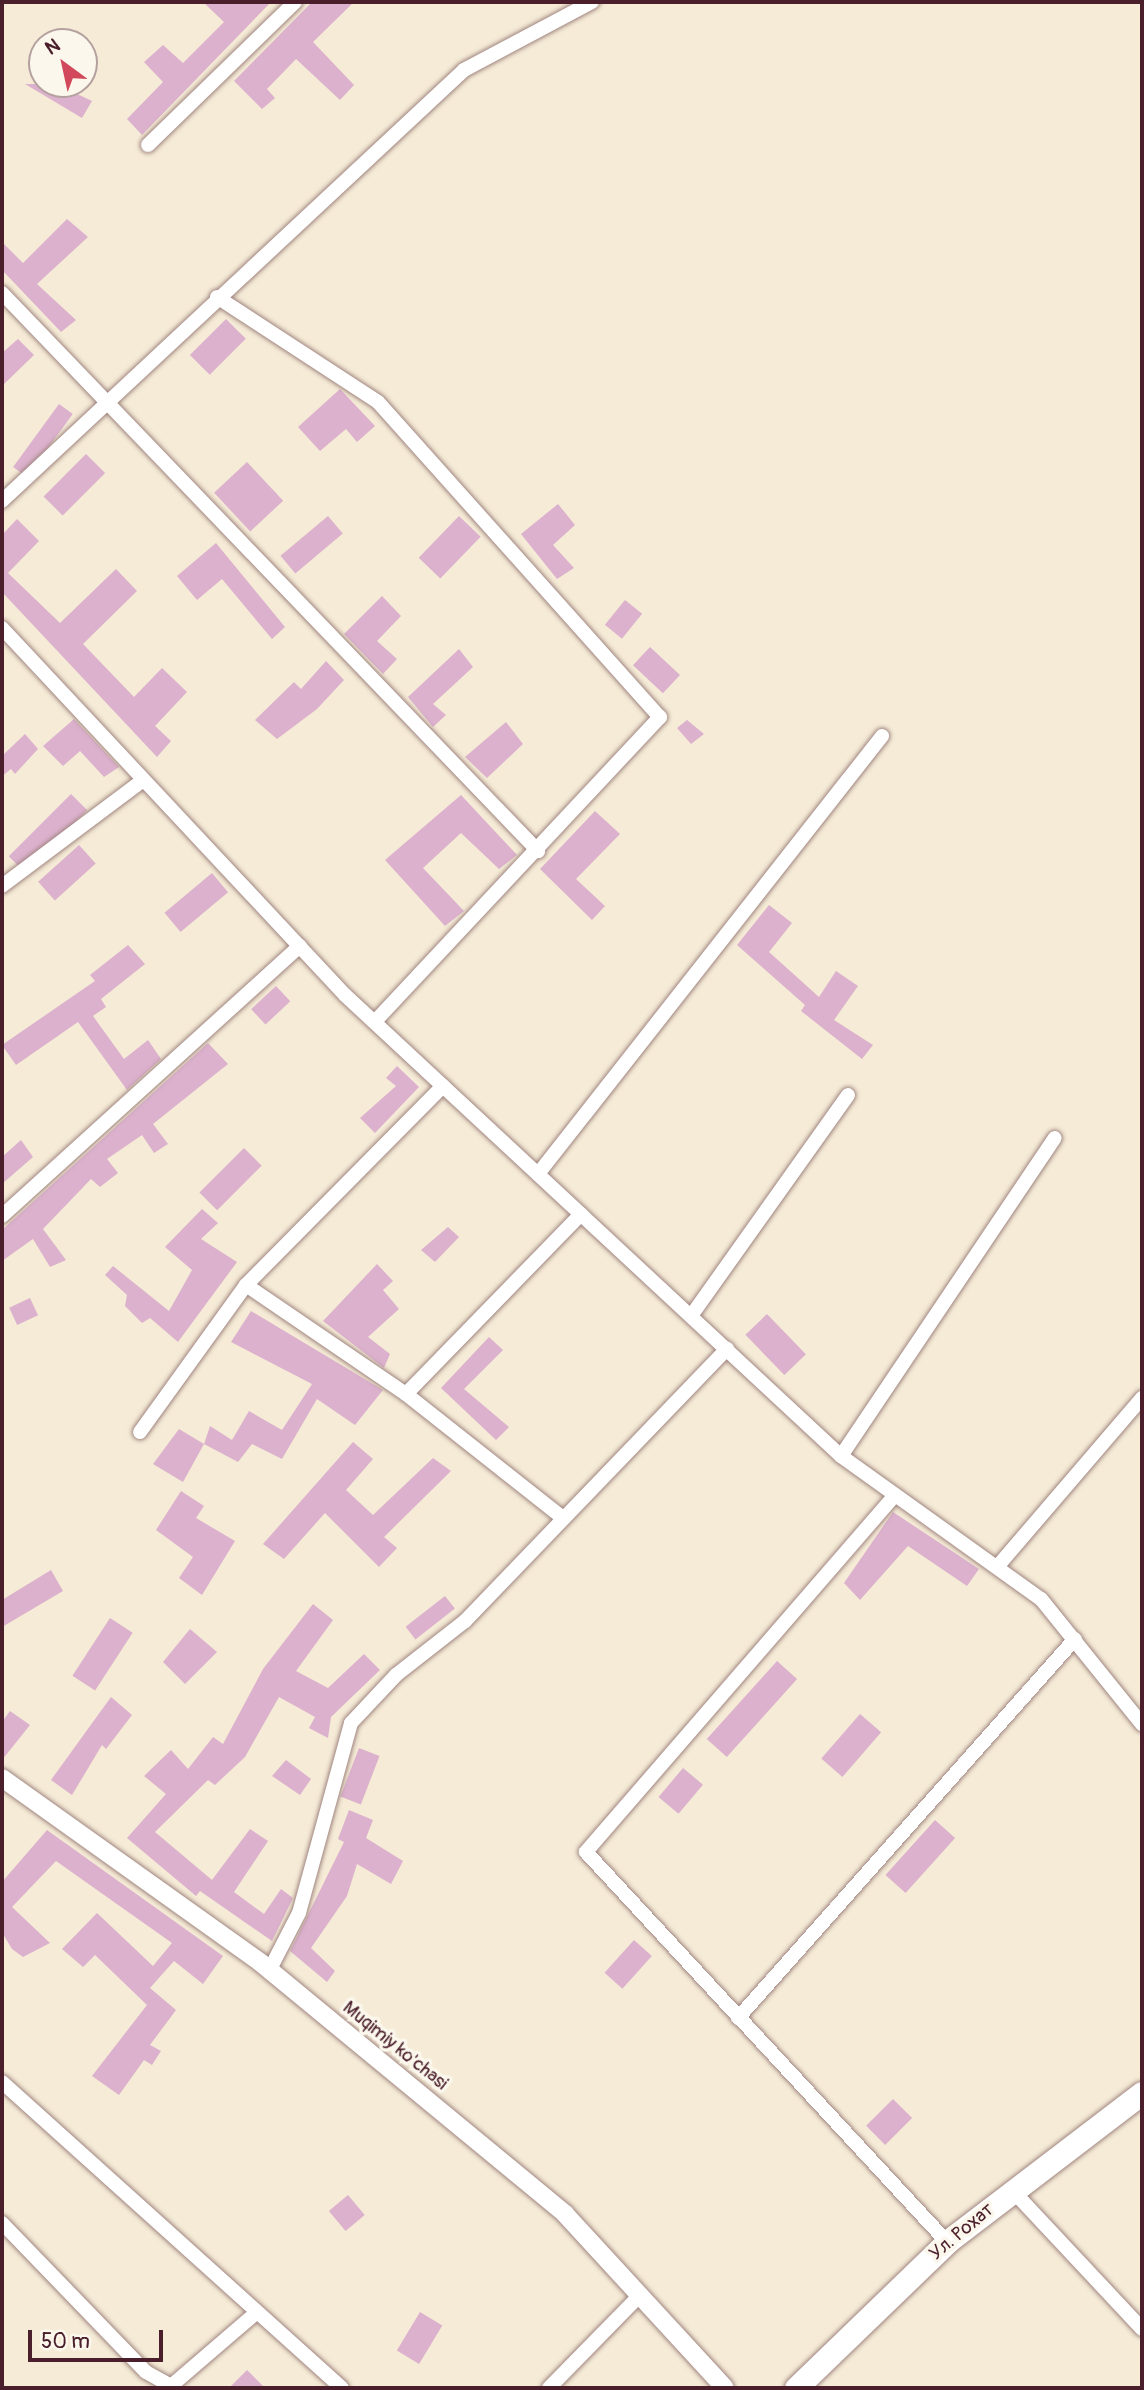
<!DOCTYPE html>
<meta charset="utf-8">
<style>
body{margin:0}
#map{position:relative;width:1144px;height:2390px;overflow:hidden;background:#f5ebd6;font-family:Pangolin,sans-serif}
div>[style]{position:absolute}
.building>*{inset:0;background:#dcb1cd;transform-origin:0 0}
.roads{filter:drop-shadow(0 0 2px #a08580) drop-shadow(0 0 2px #a08580)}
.minor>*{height:14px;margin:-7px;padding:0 7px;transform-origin:7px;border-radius:7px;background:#fff}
.tertiary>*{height:18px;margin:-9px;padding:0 9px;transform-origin:9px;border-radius:9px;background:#fff}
.primary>*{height:23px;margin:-11.5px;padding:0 11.5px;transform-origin:11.5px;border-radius:11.5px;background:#fff}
span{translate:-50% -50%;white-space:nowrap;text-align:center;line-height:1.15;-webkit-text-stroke:7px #fbf7ec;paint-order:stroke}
.street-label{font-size:19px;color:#4a1f2b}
.frame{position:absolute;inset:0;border:4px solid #4a1f2b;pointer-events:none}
.north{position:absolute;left:28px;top:28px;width:70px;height:70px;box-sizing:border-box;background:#fbf7ec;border:2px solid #b4a19f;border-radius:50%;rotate:327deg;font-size:19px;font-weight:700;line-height:28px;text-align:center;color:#4a1f2b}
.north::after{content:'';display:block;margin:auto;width:24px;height:32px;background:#d1495b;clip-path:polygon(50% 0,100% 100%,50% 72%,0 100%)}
.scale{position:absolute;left:28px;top:2330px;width:135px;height:32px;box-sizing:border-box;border:4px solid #4a1f2b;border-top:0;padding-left:9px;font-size:21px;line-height:24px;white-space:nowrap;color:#4a1f2b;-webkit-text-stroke:5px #fbf7ec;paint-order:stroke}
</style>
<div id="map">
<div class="building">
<div style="clip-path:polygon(203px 2px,271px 2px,142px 135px,127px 119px,163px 82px,144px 62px,163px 45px,183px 63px,224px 22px)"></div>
<div style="clip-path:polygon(312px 2px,354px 2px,313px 42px,354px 85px,340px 100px,296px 59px,267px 89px,275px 98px,262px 109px,234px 81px)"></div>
<div style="clip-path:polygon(25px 84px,56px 84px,92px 101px,82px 118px)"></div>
<div style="clip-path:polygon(67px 219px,88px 237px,37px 284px,76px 320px,61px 332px,2px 270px,2px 242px,23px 263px)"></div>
<div style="left:226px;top:319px;width:28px;height:51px;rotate:45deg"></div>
<div style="clip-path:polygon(18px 339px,34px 355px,2px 386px,2px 353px)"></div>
<div style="clip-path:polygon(340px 389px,375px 426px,357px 442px,346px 429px,320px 451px,298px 427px)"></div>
<div style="left:59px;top:404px;width:17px;height:78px;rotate:36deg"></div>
<div style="left:86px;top:454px;width:27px;height:60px;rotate:45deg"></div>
<div style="left:247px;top:462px;width:53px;height:45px;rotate:47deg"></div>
<div style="clip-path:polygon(558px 504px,575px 525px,553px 545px,574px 568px,557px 579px,521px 534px)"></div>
<div style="left:328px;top:516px;width:23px;height:62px;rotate:50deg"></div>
<div style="left:459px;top:516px;width:30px;height:58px;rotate:44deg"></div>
<div style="clip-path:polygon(17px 519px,39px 541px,8px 573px,60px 623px,116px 569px,137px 591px,83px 644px,134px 697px,162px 668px,187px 692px,155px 726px,171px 741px,157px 757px,2px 592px,2px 535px)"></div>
<div style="clip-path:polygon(216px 543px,285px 627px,272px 639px,222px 579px,197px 600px,177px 576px)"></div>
<div style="clip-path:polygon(382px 596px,401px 616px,377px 641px,397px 659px,383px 674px,344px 634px)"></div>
<div style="left:625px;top:600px;width:22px;height:32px;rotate:39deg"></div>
<div style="left:650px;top:647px;width:41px;height:25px;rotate:43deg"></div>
<div style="clip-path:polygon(459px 649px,473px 667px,433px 704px,446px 715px,433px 727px,408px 697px)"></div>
<div style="clip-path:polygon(326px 661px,344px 680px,317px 709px,277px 739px,255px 720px,294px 682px,301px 689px)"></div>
<div style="clip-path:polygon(74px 719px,119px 767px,104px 777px,80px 751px,63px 766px,43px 746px)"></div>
<div style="clip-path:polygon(687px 720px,704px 734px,691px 744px,677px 728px)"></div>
<div style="clip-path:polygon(506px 722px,523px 744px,487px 778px,465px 757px)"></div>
<div style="clip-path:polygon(25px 734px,38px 749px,15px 774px,11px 769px,2px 776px,2px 756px)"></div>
<div style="left:71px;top:794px;width:23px;height:88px;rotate:45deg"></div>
<div style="clip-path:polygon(461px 795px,517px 855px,499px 869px,461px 833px,423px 868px,464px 911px,445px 926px,385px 860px)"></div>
<div style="clip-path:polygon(595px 811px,620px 834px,576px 879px,605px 906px,592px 920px,540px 869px)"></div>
<div style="left:79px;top:845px;width:25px;height:55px;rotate:48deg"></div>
<div style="left:212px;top:873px;width:25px;height:62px;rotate:50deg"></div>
<div style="clip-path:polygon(769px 905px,792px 923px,769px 952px,819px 997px,836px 971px,858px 986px,834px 1020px,873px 1045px,862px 1059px,801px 1011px,805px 1005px,737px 945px)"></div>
<div style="clip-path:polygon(128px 945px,145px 964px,101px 999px,106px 1007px,93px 1016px,124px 1059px,148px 1040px,161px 1059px,127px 1090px,78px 1022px,16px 1065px,2px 1045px,95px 981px,90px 975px)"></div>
<div style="left:276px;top:986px;width:21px;height:34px;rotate:47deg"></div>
<div style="clip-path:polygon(208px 1043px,228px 1064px,153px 1124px,168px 1144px,154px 1153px,142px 1135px,107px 1159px,118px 1173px,100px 1187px,91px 1179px,43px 1229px,66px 1260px,50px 1267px,33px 1239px,2px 1261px,2px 1230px)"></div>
<div style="clip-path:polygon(397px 1066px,419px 1087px,375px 1133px,360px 1118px,396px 1086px,386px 1078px)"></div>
<div style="clip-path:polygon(21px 1140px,33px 1157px,2px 1184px,2px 1157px)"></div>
<div style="left:244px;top:1148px;width:25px;height:63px;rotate:45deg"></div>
<div style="clip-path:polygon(202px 1209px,218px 1223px,201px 1239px,237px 1262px,178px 1342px,150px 1318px,142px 1323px,125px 1306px,127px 1295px,105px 1275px,113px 1266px,169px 1311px,192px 1270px,165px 1247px)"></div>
<div style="clip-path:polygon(448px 1227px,459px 1237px,435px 1262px,421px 1250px)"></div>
<div style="clip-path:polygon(377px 1264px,393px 1281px,383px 1290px,399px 1309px,368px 1337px,390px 1354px,384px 1368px,323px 1321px)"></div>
<div style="left:30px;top:1298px;width:19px;height:23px;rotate:65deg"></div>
<div style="clip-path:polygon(251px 1311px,383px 1390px,355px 1425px,317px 1399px,282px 1459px,252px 1444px,238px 1462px,204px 1444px,210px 1426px,232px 1440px,249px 1411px,282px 1430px,312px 1384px,231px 1342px)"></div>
<div style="left:767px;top:1314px;width:56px;height:30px;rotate:46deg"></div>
<div style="clip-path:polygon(489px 1337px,503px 1350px,464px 1389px,509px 1427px,496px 1440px,441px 1388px)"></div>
<div style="clip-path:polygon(179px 1429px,204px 1444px,183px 1482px,153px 1464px)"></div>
<div style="clip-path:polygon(353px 1442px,373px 1459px,346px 1490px,373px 1515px,433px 1458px,451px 1471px,384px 1537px,397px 1548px,379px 1567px,325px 1513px,284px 1559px,263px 1544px)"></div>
<div style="clip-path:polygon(181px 1491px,204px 1506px,196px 1518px,235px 1541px,202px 1595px,179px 1578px,193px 1557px,156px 1530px)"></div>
<div style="clip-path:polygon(893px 1512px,979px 1569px,967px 1586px,908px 1546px,860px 1600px,844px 1583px)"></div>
<div style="clip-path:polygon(51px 1570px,63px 1591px,2px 1627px,2px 1600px)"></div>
<div style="left:445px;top:1596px;width:16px;height:50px;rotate:52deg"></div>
<div style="clip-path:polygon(313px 1604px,333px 1620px,296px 1671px,328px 1688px,364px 1654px,380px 1670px,331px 1717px,328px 1738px,309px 1728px,315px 1717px,279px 1697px,245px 1757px,215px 1785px,208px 1780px,155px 1832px,212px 1880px,250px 1829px,268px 1841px,234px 1892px,264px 1914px,281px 1889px,293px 1898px,272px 1941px,200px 1891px,196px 1896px,127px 1838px,166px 1794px,144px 1776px,171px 1750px,188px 1769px,213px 1737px,223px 1744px,263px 1669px)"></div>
<div style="left:110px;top:1618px;width:27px;height:69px;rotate:33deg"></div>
<div style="clip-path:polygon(190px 1629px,217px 1652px,185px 1684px,163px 1662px)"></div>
<div style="left:777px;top:1661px;width:27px;height:105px;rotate:42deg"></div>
<div style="clip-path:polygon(111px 1697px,132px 1715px,106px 1749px,102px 1745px,72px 1795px,51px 1780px)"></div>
<div style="clip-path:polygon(10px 1711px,30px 1725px,2px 1760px,2px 1722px)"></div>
<div style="left:860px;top:1714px;width:28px;height:59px;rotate:41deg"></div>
<div style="left:359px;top:1748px;width:22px;height:52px;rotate:21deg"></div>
<div style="clip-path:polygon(286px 1760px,311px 1779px,300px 1795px,272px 1776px)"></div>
<div style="left:683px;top:1768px;width:26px;height:38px;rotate:40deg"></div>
<div style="clip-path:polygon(349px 1810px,373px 1820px,366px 1838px,403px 1861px,391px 1884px,357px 1864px,347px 1896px,311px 1948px,335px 1971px,327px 1982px,290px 1951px,344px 1842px,338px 1839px)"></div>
<div style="left:935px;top:1820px;width:27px;height:74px;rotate:42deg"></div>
<div style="clip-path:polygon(47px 1830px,223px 1956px,203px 1984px,174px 1961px,150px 1988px,176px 2010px,150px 2045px,161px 2051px,152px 2065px,144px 2060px,119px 2095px,92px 2076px,147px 2005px,95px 1955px,83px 1967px,62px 1949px,97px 1913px,153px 1966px,172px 1943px,56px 1861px,12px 1907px,50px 1943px,23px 1957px,12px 1949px,3px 1934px,2px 1882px)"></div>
<div style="left:634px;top:1940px;width:24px;height:44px;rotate:42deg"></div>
<div style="left:893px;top:2099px;width:27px;height:38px;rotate:45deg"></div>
<div style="left:348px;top:2195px;width:26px;height:25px;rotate:50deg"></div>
<div style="left:420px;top:2312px;width:26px;height:45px;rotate:31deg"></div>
<div style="clip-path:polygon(247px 2370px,265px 2388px,229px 2388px)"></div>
</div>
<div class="roads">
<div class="minor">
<div style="left:148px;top:145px;width:205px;rotate:-44.2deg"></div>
<div style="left:2px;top:293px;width:774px;rotate:46.15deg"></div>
<div style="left:217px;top:297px;width:192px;rotate:33.1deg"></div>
<div style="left:378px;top:402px;width:423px;rotate:48.2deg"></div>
<div style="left:660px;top:717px;width:417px;rotate:133.1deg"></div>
<div style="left:2px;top:501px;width:632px;rotate:-43.01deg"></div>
<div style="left:464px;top:70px;width:145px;rotate:-28deg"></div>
<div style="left:2px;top:628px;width:502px;rotate:46.94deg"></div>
<div style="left:345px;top:995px;width:677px;rotate:42.91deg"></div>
<div style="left:841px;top:1456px;width:246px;rotate:35.6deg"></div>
<div style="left:1041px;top:1599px;width:161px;rotate:51.1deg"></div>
<div style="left:2px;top:886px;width:176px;rotate:-36.9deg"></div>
<div style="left:538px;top:1174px;width:557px;rotate:-51.85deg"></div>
<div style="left:2px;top:1216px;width:402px;rotate:-42.2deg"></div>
<div style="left:246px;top:1285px;width:194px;rotate:34.3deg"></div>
<div style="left:406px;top:1394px;width:200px;rotate:38.3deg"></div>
<div style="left:691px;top:1316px;width:271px;rotate:-54.6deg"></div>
<div style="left:406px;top:1394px;width:251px;rotate:-45.8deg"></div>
<div style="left:140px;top:1432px;width:181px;rotate:-54.2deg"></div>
<div style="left:246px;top:1285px;width:280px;rotate:-45.3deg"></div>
<div style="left:841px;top:1456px;width:383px;rotate:-56.1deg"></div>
<div style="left:895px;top:1495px;width:472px;rotate:130.9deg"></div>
<div style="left:586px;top:1852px;width:531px;rotate:47.21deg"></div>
<div style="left:997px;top:1567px;width:223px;rotate:-49.4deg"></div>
<div style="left:269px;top:1971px;width:65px;rotate:-62.7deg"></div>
<div style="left:299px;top:1913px;width:197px;rotate:-74.7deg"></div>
<div style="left:351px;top:1723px;width:66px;rotate:-46.8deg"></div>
<div style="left:396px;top:1675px;width:88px;rotate:-38deg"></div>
<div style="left:465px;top:1621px;width:378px;rotate:-46.1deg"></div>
<div style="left:738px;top:2018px;width:507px;rotate:-48.36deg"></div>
<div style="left:2px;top:2082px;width:457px;rotate:42deg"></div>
<div style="left:1013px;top:2191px;width:189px;rotate:46.9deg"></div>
<div style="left:2px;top:2223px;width:207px;rotate:46deg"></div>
<div style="left:146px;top:2372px;width:29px;rotate:29deg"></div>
<div style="left:171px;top:2386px;width:112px;rotate:-40.7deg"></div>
<div style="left:549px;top:2388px;width:130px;rotate:-45.6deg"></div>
</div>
<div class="tertiary">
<div style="left:2px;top:1778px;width:318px;rotate:35.5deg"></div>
<div style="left:261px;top:1963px;width:394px;rotate:39.5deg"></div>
<div style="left:565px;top:2214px;width:236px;rotate:47.4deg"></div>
</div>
<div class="primary">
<div style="left:796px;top:2388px;width:210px;rotate:-44deg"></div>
<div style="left:947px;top:2242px;width:245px;rotate:-37.4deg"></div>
</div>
</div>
<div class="street-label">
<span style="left:395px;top:2046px;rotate:39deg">Muqimiy ko'chasi</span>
<span style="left:962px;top:2232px;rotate:-40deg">Ул. Рохат</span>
</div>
<div class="frame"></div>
<div class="north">N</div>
<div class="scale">50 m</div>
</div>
